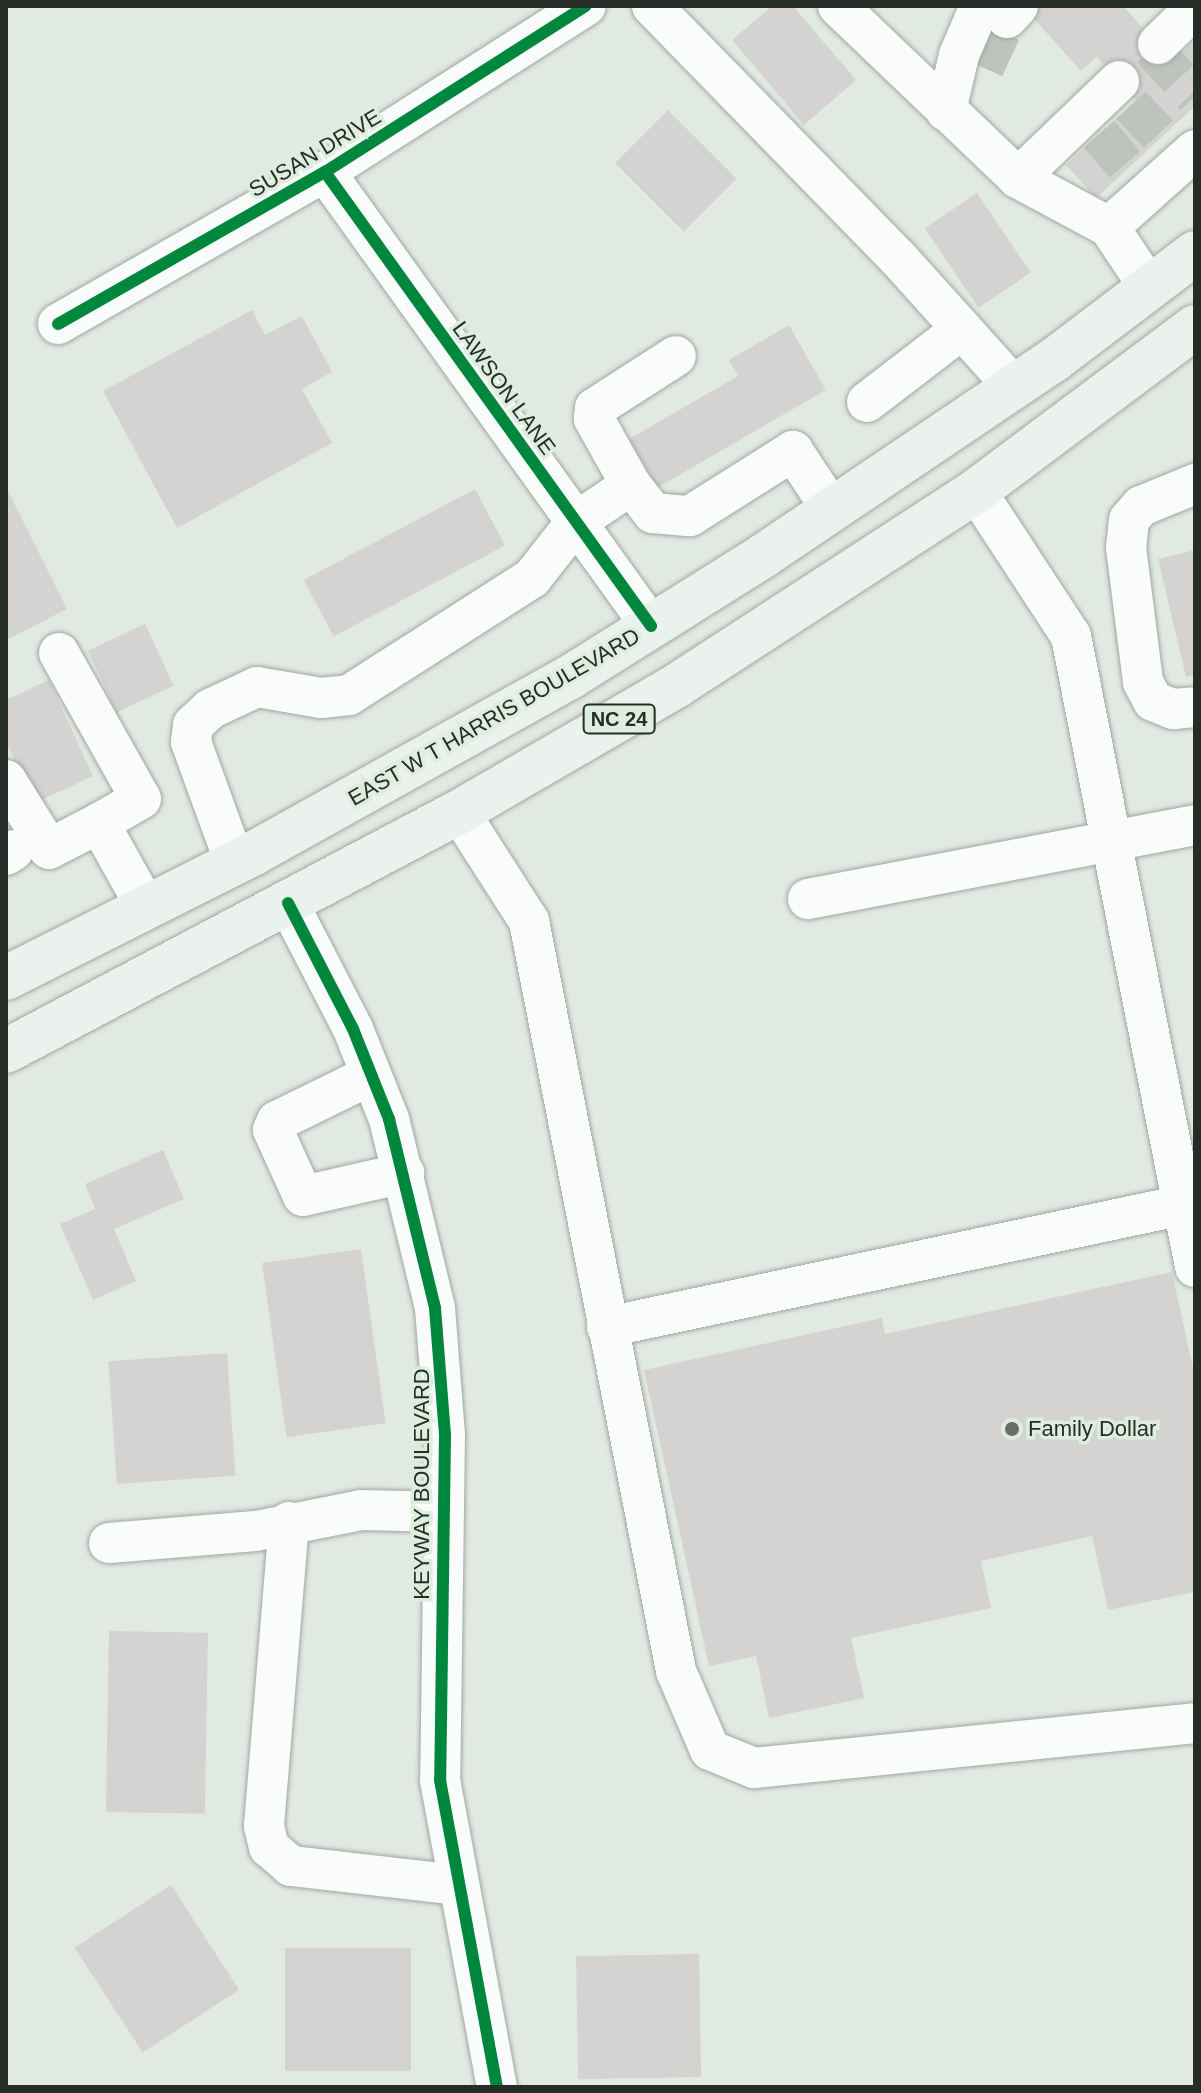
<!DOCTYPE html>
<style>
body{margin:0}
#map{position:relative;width:1201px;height:2093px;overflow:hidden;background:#e1eae2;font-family:Arial,sans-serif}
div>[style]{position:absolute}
.building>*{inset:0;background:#d4d3d1;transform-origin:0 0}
.minor-tunnel>*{height:40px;margin-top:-20px;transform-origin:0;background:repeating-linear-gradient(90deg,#bcc4bd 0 40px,transparent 0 60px)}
.roads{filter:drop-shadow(0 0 2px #a1a7a2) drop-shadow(0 0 2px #a1a7a2)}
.minor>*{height:40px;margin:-20px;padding:0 20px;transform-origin:20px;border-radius:20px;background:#fafcfb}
.major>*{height:44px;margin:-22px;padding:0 22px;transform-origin:22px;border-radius:22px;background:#ebf1ec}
.cycleway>*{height:12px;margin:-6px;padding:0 6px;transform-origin:6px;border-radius:6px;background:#00873e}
.dots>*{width:22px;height:22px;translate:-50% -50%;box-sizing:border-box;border:4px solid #ddeedf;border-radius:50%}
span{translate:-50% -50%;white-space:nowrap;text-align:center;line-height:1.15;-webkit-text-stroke:7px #ddeedf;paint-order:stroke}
.shield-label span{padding:2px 6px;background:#ddeedf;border:2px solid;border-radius:6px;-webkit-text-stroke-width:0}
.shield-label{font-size:20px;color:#262d27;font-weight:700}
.street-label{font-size:22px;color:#262d27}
.poi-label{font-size:22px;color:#262d27}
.left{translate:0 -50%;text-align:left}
.frame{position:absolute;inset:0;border:8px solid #262d27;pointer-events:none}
</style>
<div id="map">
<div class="building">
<div style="clip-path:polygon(772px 6px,793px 6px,856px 80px,804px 125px,732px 40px)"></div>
<div style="clip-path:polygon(1032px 6px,1123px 6px,1173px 61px,1195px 41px,1195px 106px,1096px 198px,1066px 165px,1136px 100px,1097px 57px,1081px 71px,1027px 11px)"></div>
<div style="left:668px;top:110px;width:97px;height:75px;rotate:45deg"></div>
<div style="left:977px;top:193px;width:96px;height:63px;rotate:56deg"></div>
<div style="clip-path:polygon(252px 310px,265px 335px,302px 316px,332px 372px,302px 389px,332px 443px,177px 528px,103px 391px)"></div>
<div style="clip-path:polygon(789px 325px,826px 390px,657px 488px,629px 439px,738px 376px,729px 360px)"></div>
<div style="clip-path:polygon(6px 487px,67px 609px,6px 640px)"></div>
<div style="left:475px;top:489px;width:64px;height:194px;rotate:62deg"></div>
<div style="clip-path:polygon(1195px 550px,1195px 675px,1186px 677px,1158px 559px)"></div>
<div style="left:145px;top:624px;width:68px;height:63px;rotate:65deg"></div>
<div style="clip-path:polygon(49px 680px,93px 776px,35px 803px,6px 742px,6px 700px)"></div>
<div style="clip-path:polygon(163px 1150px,184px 1199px,114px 1229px,136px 1281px,93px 1300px,60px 1224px,95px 1209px,85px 1184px)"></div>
<div style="left:361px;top:1249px;width:176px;height:100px;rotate:82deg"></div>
<div style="clip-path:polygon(1172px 1272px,1195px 1377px,1195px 1592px,1108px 1610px,1092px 1536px,981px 1561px,991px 1608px,851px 1638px,864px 1698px,769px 1718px,756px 1656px,709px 1666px,644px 1370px,882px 1318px,885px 1334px)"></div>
<div style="left:227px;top:1353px;width:123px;height:119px;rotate:86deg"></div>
<div style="left:109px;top:1631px;width:99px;height:181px;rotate:1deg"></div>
<div style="left:171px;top:1885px;width:125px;height:115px;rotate:57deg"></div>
<div style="left:285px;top:1948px;width:126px;height:123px"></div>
<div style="left:699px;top:1954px;width:123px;height:123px;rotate:89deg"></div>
</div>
<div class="minor-tunnel">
<div style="left:1152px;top:49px;width:64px;rotate:47.5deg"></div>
<div style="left:984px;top:68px;width:55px;rotate:-65.3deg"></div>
<div style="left:1131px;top:105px;width:44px;rotate:46.8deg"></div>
<div style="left:1099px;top:134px;width:45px;rotate:49.5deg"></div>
</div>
<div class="roads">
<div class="minor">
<div style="left:652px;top:6px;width:352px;rotate:45.7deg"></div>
<div style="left:898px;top:258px;width:173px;rotate:48deg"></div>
<div style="left:838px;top:6px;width:249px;rotate:43.7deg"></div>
<div style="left:1018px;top:178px;width:103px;rotate:28.3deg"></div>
<div style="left:1007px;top:18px;width:16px;rotate:-47deg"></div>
<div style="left:1158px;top:44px;width:52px;rotate:-44.2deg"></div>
<div style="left:946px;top:111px;width:57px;rotate:-76.9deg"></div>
<div style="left:959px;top:55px;width:53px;rotate:-66.8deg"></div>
<div style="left:325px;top:172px;width:559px;rotate:54.32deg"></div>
<div style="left:1018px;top:178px;width:140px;rotate:-43.8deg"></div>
<div style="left:1149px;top:287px;width:72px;rotate:-123.7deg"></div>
<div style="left:1109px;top:227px;width:115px;rotate:-41.8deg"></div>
<div style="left:58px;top:324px;width:307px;rotate:-29.7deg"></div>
<div style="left:325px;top:172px;width:309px;rotate:-32.5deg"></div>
<div style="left:867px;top:402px;width:120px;rotate:-37.5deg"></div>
<div style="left:1195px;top:484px;width:58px;rotate:157.8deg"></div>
<div style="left:1141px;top:506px;width:18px;rotate:131deg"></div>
<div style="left:1129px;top:520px;width:27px;rotate:96deg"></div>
<div style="left:1126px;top:547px;width:136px;rotate:82.8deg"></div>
<div style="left:1143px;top:682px;width:21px;rotate:62deg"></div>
<div style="left:1153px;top:701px;width:22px;rotate:22deg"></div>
<div style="left:1173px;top:709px;width:22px;rotate:-5deg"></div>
<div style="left:631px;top:485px;width:76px;rotate:-119.3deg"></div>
<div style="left:594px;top:419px;width:11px;rotate:-85deg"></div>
<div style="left:595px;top:408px;width:96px;rotate:-32.7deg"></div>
<div style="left:976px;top:491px;width:173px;rotate:56.8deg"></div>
<div style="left:1071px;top:636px;width:643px;rotate:78.88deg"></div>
<div style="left:59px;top:653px;width:167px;rotate:60.7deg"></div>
<div style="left:141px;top:799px;width:48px;rotate:150.3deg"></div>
<div style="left:99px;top:823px;width:96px;rotate:60.8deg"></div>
<div style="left:6px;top:780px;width:81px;rotate:58.1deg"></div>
<div style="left:49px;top:849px;width:56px;rotate:-27.5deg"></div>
<div style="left:459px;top:812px;width:130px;rotate:57.3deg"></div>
<div style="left:529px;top:921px;width:764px;rotate:78.91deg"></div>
<div style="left:676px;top:1671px;width:86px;rotate:66.7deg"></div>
<div style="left:710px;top:1750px;width:48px;rotate:22.2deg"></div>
<div style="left:754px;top:1768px;width:443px;rotate:-5.8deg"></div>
<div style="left:6px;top:855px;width:9px;rotate:-32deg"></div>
<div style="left:235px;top:863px;width:129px;rotate:-110deg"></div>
<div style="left:191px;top:742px;width:17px;rotate:-83deg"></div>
<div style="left:193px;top:725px;width:23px;rotate:-43deg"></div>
<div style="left:210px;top:709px;width:52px;rotate:-25.1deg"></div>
<div style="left:257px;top:687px;width:65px;rotate:9.8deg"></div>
<div style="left:321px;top:698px;width:28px;rotate:-6deg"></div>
<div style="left:349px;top:695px;width:217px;rotate:-32.6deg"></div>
<div style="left:532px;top:578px;width:71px;rotate:-51.8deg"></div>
<div style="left:576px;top:522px;width:66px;rotate:-33.9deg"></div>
<div style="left:631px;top:485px;width:36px;rotate:52deg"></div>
<div style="left:653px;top:513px;width:37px;rotate:5deg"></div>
<div style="left:690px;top:516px;width:122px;rotate:-32.3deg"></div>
<div style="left:793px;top:451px;width:71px;rotate:56.5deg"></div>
<div style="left:808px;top:899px;width:394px;rotate:-10.8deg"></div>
<div style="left:288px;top:903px;width:142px;rotate:62.7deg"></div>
<div style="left:353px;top:1029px;width:97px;rotate:68.2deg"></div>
<div style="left:389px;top:1119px;width:195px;rotate:76.3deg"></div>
<div style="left:435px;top:1308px;width:127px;rotate:85.5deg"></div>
<div style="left:445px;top:1435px;width:345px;rotate:90.8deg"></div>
<div style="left:440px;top:1780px;width:312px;rotate:79.5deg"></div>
<div style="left:371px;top:1075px;width:105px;rotate:153.9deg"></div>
<div style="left:277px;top:1121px;width:10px;rotate:114deg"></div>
<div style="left:273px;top:1130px;width:72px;rotate:65.6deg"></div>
<div style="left:303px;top:1196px;width:104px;rotate:-12.8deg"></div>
<div style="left:607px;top:1327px;width:589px;rotate:-11.96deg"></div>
<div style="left:289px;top:1522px;width:305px;rotate:94.7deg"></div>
<div style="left:264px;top:1826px;width:22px;rotate:77deg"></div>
<div style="left:269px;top:1847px;width:29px;rotate:41deg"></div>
<div style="left:291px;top:1866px;width:169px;rotate:6.5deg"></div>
<div style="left:109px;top:1543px;width:147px;rotate:-4.7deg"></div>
<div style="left:256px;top:1531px;width:107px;rotate:-11.3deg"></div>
<div style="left:361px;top:1510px;width:83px;rotate:1.4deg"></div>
</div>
<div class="major">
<div style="left:6px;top:978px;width:278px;rotate:-26.7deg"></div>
<div style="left:254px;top:853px;width:364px;rotate:-29.1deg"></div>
<div style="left:572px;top:676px;width:226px;rotate:-32.1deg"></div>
<div style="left:763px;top:556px;width:351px;rotate:-34deg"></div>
<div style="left:1054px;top:360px;width:177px;rotate:-37.2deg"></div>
<div style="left:6px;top:1051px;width:512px;rotate:-27.82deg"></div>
<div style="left:459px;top:812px;width:251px;rotate:-30.1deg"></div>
<div style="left:676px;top:686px;width:358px;rotate:-33deg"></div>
<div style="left:976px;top:491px;width:274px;rotate:-36.8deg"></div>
</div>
</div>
<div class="cycleway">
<div style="left:325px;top:172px;width:559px;rotate:54.32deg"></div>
<div style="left:58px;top:324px;width:307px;rotate:-29.7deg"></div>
<div style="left:325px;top:172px;width:309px;rotate:-32.5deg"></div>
<div style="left:288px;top:903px;width:142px;rotate:62.7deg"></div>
<div style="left:353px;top:1029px;width:97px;rotate:68.2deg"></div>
<div style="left:389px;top:1119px;width:195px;rotate:76.3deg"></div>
<div style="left:435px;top:1308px;width:127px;rotate:85.5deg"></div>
<div style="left:445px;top:1435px;width:345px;rotate:90.8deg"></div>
<div style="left:440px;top:1780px;width:312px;rotate:79.5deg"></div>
</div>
<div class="dots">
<div style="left:1012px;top:1429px;background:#676f68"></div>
</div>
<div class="shield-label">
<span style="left:619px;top:719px">NC 24</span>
</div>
<div class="street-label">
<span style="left:315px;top:153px;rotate:-31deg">SUSAN DRIVE</span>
<span style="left:504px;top:388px;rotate:54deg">LAWSON LANE</span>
<span style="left:494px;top:717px;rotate:-30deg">EAST W T HARRIS BOULEVARD</span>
<span style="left:422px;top:1484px;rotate:-90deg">KEYWAY BOULEVARD</span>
</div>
<div class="poi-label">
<span class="left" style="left:1028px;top:1429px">Family Dollar</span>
</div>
<div class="frame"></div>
</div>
